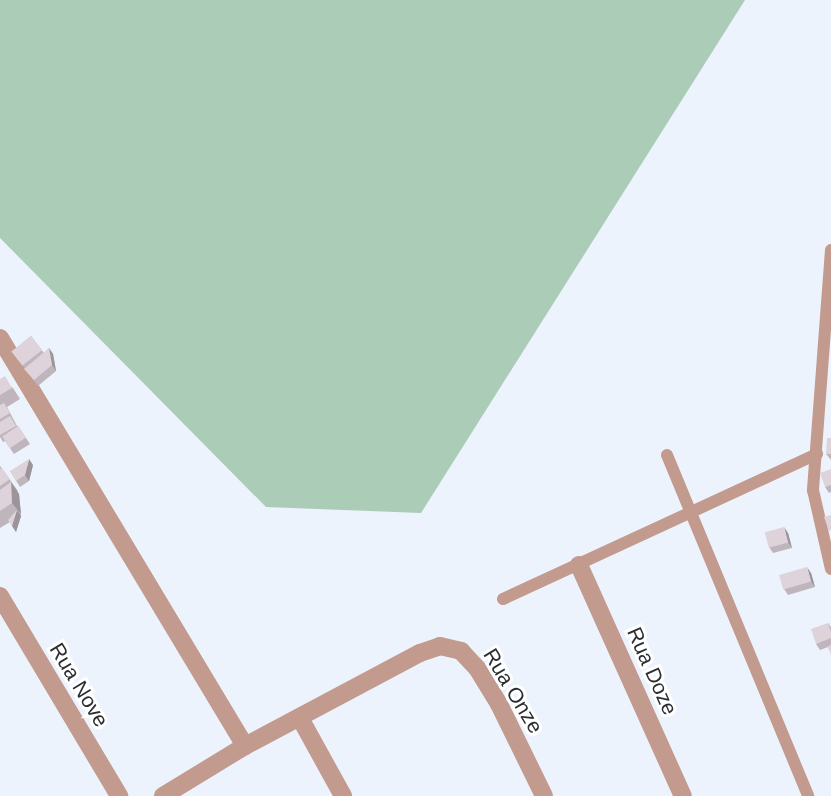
<!DOCTYPE html>
<style>
body{margin:0}
#map{position:relative;width:831px;height:796px;overflow:hidden;background:#edf3fd;font-family:Arial,sans-serif}
div>[style]{position:absolute}
.green>*{inset:0;background:#abccb6}
.service>*{height:12px;margin:-6px;padding:0 6px;transform-origin:6px;border-radius:6px;background:#c29a8e}
.minor>*{height:18px;margin:-9px;padding:0 9px;transform-origin:9px;border-radius:9px;background:#c29a8e}
.wall>*{inset:0;background:#bfb5bc}
.shaded-wall>*{inset:0;background:#9b9499}
.building>*{inset:0;background:#ded3db;transform-origin:0 0}
span{translate:-50% -50%;white-space:nowrap;text-align:center;line-height:1.15;-webkit-text-stroke:6px #fff;paint-order:stroke}
.street-label{font-size:21px;color:#2b2d31}
</style>
<div id="map">
<div class="green">
<div style="clip-path:polygon(0 0,745px 0,421px 513px,266px 507px,0 238px)"></div>
</div>
<div class="service">
<div style="left:831px;top:250px;width:241px;rotate:94.3deg"></div>
<div style="left:813px;top:490px;width:81px;rotate:77.2deg"></div>
<div style="left:667px;top:455px;width:369px;rotate:67.5deg"></div>
<div style="left:503px;top:599px;width:346px;rotate:-24.8deg"></div>
</div>
<div class="minor">
<div style="left:0;top:338px;width:476px;rotate:59deg"></div>
<div style="left:579px;top:565px;width:253px;rotate:65.8deg"></div>
<div style="left:0;top:596px;width:233px;rotate:59.2deg"></div>
<div style="left:300px;top:718px;width:89px;rotate:61.1deg"></div>
<div style="left:163px;top:796px;width:96px;rotate:-31.4deg"></div>
<div style="left:245px;top:746px;width:198px;rotate:-28deg"></div>
<div style="left:420px;top:653px;width:21px;rotate:-19deg"></div>
<div style="left:440px;top:646px;width:22px;rotate:13deg"></div>
<div style="left:461px;top:651px;width:23px;rotate:47deg"></div>
<div style="left:477px;top:668px;width:42px;rotate:58.6deg"></div>
<div style="left:499px;top:704px;width:102px;rotate:63.9deg"></div>
</div>
<div class="wall">
<div style="clip-path:polygon(31px 336px,44px 353px,49px 348px,53px 354px,56px 371px,38px 386px,12px 352px)"></div>
<div style="clip-path:polygon(0 379px,13px 388px,20px 399px,7px 407px,17px 426px,18px 426px,30px 444px,14px 454px,5px 441px,3px 442px,0 437px)"></div>
<div style="clip-path:polygon(831px 438px,831px 460px,826px 454px)"></div>
<div style="clip-path:polygon(33px 465px,29px 481px,20px 487px,10px 471px)"></div>
<div style="clip-path:polygon(0 466px,18px 491px,17px 491px,19px 494px,21px 516px,16px 532px,10px 522px,0 528px)"></div>
<div style="clip-path:polygon(831px 469px,831px 492px,829px 493px,825px 487px)"></div>
<div style="clip-path:polygon(788px 533px,792px 548px,773px 553px,769px 547px)"></div>
<div style="clip-path:polygon(811px 573px,815px 587px,788px 595px,784px 589px)"></div>
<div style="clip-path:polygon(828px 623px,831px 627px,831px 654px,828px 647px,820px 650px,816px 644px)"></div>
</div>
<div class="shaded-wall">
<div style="clip-path:polygon(49px 348px,53px 354px,56px 371px,52px 365px)"></div>
<div style="clip-path:polygon(29px 459px,33px 465px,29px 481px,25px 475px)"></div>
<div style="clip-path:polygon(11px 482px,19px 494px,21px 514px,12px 503px)"></div>
<div style="clip-path:polygon(17px 510px,21px 516px,16px 532px,12px 526px)"></div>
<div style="clip-path:polygon(784px 527px,788px 533px,792px 548px,788px 542px)"></div>
<div style="clip-path:polygon(807px 567px,811px 573px,815px 587px,811px 581px)"></div>
</div>
<div class="building">
<div style="left:31px;top:336px;width:18px;height:25px;rotate:52deg"></div>
<div style="clip-path:polygon(49px 348px,52px 365px,34px 380px,24px 369px)"></div>
<div style="clip-path:polygon(5px 376px,12px 388px,0 395px,0 379px)"></div>
<div style="clip-path:polygon(4px 403px,10px 413px,0 419px,0 405px)"></div>
<div style="clip-path:polygon(10px 416px,16px 426px,0 435px,0 422px)"></div>
<div style="left:18px;top:426px;width:14px;height:19px;rotate:56deg"></div>
<div style="clip-path:polygon(827px 438px,831px 438px,831px 454px,826px 454px)"></div>
<div style="clip-path:polygon(29px 459px,25px 475px,16px 481px,10px 471px)"></div>
<div style="clip-path:polygon(2px 468px,10px 479px,0 486px,0 469px)"></div>
<div style="clip-path:polygon(831px 469px,831px 485px,825px 487px,820px 473px)"></div>
<div style="clip-path:polygon(11px 482px,12px 503px,0 511px,0 490px)"></div>
<div style="clip-path:polygon(17px 510px,12px 526px,8px 520px)"></div>
<div style="clip-path:polygon(831px 515px,831px 530px,829px 531px,824px 517px)"></div>
<div style="left:784px;top:527px;width:16px;height:20px;rotate:75deg"></div>
<div style="left:807px;top:567px;width:15px;height:29px;rotate:74deg"></div>
<div style="clip-path:polygon(828px 623px,831px 632px,831px 638px,816px 644px,811px 629px)"></div>
<div style="clip-path:polygon(831px 645px,831px 654px,828px 646px)"></div>
</div>
<div class="street-label">
<span style="left:652px;top:671px;rotate:66deg">Rua Doze</span>
<span style="left:79px;top:685px;rotate:59deg">Rua Nove</span>
<span style="left:513px;top:691px;rotate:59deg">Rua Onze</span>
</div>
</div>
